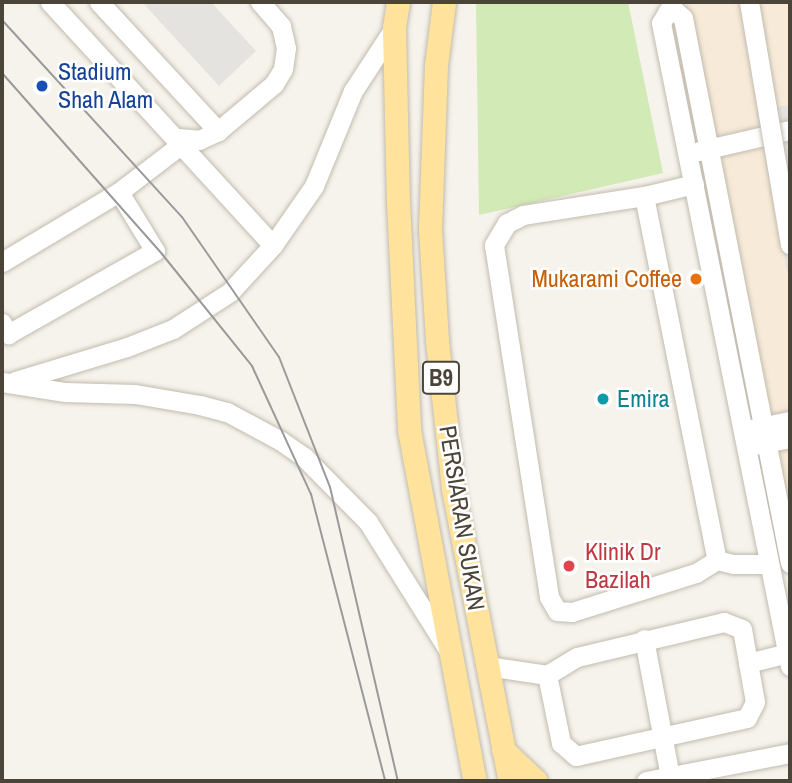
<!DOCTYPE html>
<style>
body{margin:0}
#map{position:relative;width:792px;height:783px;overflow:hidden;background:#f6f3ec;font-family:"Archivo Narrow",sans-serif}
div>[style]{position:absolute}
.commercial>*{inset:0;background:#f7ead8}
.green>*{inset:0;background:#d2eab5}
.parking>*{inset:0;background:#e5e3e0}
.roads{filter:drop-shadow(0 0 2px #c2bbae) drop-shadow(0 0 2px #c2bbae)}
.minor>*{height:19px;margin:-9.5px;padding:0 9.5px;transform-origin:9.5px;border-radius:9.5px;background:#fff}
.major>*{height:23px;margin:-11.5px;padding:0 11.5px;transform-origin:11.5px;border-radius:11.5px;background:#ffe39c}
.tram>*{height:2px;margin:-1px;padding:0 1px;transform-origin:1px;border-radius:1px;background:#9a9a9a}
.bridges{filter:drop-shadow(0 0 2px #c2bbae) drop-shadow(0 0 2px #c2bbae)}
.minor-bridge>*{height:19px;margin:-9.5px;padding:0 9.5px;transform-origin:9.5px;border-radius:9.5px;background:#fff}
.dots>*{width:19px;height:19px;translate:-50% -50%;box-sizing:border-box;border:4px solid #fff;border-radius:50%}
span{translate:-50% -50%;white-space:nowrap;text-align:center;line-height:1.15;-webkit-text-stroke:5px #fff;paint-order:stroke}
.shield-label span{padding:2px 5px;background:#fff;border:2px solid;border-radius:5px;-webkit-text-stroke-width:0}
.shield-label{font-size:23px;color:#4b4439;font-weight:700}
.transit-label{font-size:24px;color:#164399}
.left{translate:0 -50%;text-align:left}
.food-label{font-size:24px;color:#c56008}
.right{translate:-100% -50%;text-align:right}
.culture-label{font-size:24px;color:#0d838f}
.street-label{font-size:24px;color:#4b4439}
.health-label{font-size:24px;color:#be3a42}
.frame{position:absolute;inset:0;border:4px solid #4b4439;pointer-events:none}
</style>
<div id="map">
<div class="commercial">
<div style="clip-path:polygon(685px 2px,790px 2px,790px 534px)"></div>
</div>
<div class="green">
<div style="clip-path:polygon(476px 2px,628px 2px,663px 173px,479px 215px)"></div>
</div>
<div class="parking">
<div style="clip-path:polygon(142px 2px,211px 2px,256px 51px,219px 86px)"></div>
<div style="clip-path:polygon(790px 105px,790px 286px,756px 112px)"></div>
</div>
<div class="roads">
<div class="minor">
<div style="left:50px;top:2px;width:330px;rotate:47.5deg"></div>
<div style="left:99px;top:2px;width:176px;rotate:47.3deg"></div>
<div style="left:178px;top:138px;width:21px;rotate:5deg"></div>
<div style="left:199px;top:140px;width:21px;rotate:-25deg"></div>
<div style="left:218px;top:131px;width:73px;rotate:-40deg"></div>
<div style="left:274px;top:84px;width:17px;rotate:-59deg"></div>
<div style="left:283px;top:69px;width:21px;rotate:-82deg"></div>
<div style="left:286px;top:48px;width:23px;rotate:-103deg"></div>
<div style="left:281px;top:26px;width:32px;rotate:-131deg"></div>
<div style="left:699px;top:151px;width:93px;rotate:-13deg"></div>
<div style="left:694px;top:184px;width:51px;rotate:166.5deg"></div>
<div style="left:644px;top:196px;width:122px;rotate:171.1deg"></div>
<div style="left:523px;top:215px;width:18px;rotate:153deg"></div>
<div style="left:507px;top:223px;width:26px;rotate:121deg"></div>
<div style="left:494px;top:245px;width:356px;rotate:81.1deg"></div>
<div style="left:549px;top:597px;width:16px;rotate:60deg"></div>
<div style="left:557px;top:611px;width:15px;rotate:4deg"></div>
<div style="left:572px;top:612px;width:130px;rotate:-17.5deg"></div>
<div style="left:696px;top:573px;width:25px;rotate:-32deg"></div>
<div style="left:717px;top:560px;width:16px;rotate:14deg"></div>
<div style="left:733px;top:564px;width:36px"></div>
<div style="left:644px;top:196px;width:371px;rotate:78.7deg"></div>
<div style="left:2px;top:262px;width:136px;rotate:-30.9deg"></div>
<div style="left:119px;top:192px;width:81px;rotate:-37.4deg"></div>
<div style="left:2px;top:323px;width:13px;rotate:61deg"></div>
<div style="left:8px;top:334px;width:169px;rotate:-29.5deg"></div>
<div style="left:155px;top:251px;width:69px;rotate:-121.4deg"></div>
<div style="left:15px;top:381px;width:117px;rotate:-16.9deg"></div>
<div style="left:127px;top:347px;width:49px;rotate:-21.4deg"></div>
<div style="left:173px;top:329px;width:68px;rotate:-33deg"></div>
<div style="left:230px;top:292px;width:64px;rotate:-47.5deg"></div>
<div style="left:273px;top:245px;width:72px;rotate:-55.2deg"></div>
<div style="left:314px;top:186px;width:103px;rotate:-67.7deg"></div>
<div style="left:353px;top:91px;width:75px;rotate:-56.9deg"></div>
<div style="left:2px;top:382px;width:64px;rotate:9deg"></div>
<div style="left:65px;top:392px;width:70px;rotate:1.6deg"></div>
<div style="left:135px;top:394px;width:66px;rotate:9.6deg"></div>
<div style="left:200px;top:405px;width:28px;rotate:15deg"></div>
<div style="left:227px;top:412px;width:61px;rotate:28.2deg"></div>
<div style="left:281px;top:441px;width:28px;rotate:35deg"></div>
<div style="left:304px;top:457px;width:91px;rotate:45.4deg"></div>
<div style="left:368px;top:522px;width:149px;rotate:57.9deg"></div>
<div style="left:751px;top:429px;width:40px;rotate:-12deg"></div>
<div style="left:754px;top:445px;width:37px;rotate:-11deg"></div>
<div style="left:790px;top:563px;width:555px;rotate:-101.11deg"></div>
<div style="left:683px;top:18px;width:11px;rotate:-139deg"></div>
<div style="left:675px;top:11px;width:7px;rotate:180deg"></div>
<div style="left:668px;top:11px;width:14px;rotate:120deg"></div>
<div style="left:661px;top:23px;width:656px;rotate:78.66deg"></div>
<div style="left:644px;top:639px;width:140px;rotate:79.3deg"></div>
<div style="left:748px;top:663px;width:41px;rotate:-14deg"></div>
<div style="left:487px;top:666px;width:61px;rotate:8.5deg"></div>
<div style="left:547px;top:675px;width:35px;rotate:-31deg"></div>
<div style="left:577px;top:657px;width:151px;rotate:-13.4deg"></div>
<div style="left:724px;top:622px;width:19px;rotate:21deg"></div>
<div style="left:742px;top:629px;width:74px;rotate:79.9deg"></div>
<div style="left:755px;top:702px;width:18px;rotate:117deg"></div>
<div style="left:747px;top:718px;width:175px;rotate:167.5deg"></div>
<div style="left:576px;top:756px;width:20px;rotate:-139deg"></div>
<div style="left:561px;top:743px;width:69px;rotate:-101.6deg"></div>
<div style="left:646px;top:781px;width:147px;rotate:-11deg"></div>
</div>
<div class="major">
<div style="left:398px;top:2px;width:26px;rotate:99deg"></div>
<div style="left:394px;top:28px;width:174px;rotate:88.7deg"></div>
<div style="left:398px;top:202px;width:228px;rotate:87.2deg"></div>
<div style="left:409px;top:430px;width:357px;rotate:79.4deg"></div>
<div style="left:444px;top:2px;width:64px;rotate:97.2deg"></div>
<div style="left:436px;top:65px;width:164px;rotate:92.1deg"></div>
<div style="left:430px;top:229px;width:112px;rotate:86.4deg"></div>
<div style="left:437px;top:341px;width:149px;rotate:83.8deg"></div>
<div style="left:453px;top:489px;width:298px;rotate:79deg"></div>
<div style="left:503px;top:750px;width:45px;rotate:43.2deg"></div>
</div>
</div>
<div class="tram">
<div style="left:2px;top:20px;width:267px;rotate:47.6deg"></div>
<div style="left:182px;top:217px;width:170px;rotate:55.3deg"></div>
<div style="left:279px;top:357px;width:140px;rotate:68.6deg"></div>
<div style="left:330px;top:487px;width:302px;rotate:77deg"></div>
<div style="left:2px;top:73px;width:242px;rotate:48.5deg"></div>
<div style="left:162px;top:254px;width:144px;rotate:51.2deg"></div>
<div style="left:252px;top:366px;width:141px;rotate:65.3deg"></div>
<div style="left:311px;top:494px;width:296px;rotate:75.5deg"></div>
</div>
<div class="bridges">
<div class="minor-bridge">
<div style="left:749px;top:2px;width:246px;rotate:80.4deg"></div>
</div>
</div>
<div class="dots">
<div style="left:42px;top:86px;background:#1a4fb4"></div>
<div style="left:696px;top:279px;background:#e8710a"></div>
<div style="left:603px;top:399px;background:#0f9aa8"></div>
<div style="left:569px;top:566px;background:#e0444e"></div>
</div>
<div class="shield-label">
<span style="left:441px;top:378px">B9</span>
</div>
<div class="transit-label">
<span class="left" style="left:58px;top:86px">Stadium<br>Shah Alam</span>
</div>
<div class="food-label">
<span class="right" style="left:682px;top:279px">Mukarami Coffee</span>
</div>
<div class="culture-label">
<span class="left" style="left:617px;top:399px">Emira</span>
</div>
<div class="street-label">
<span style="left:462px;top:518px;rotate:81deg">PERSIARAN SUKAN</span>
</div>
<div class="health-label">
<span class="left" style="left:585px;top:566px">Klinik Dr<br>Bazilah</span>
</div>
<div class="frame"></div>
</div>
